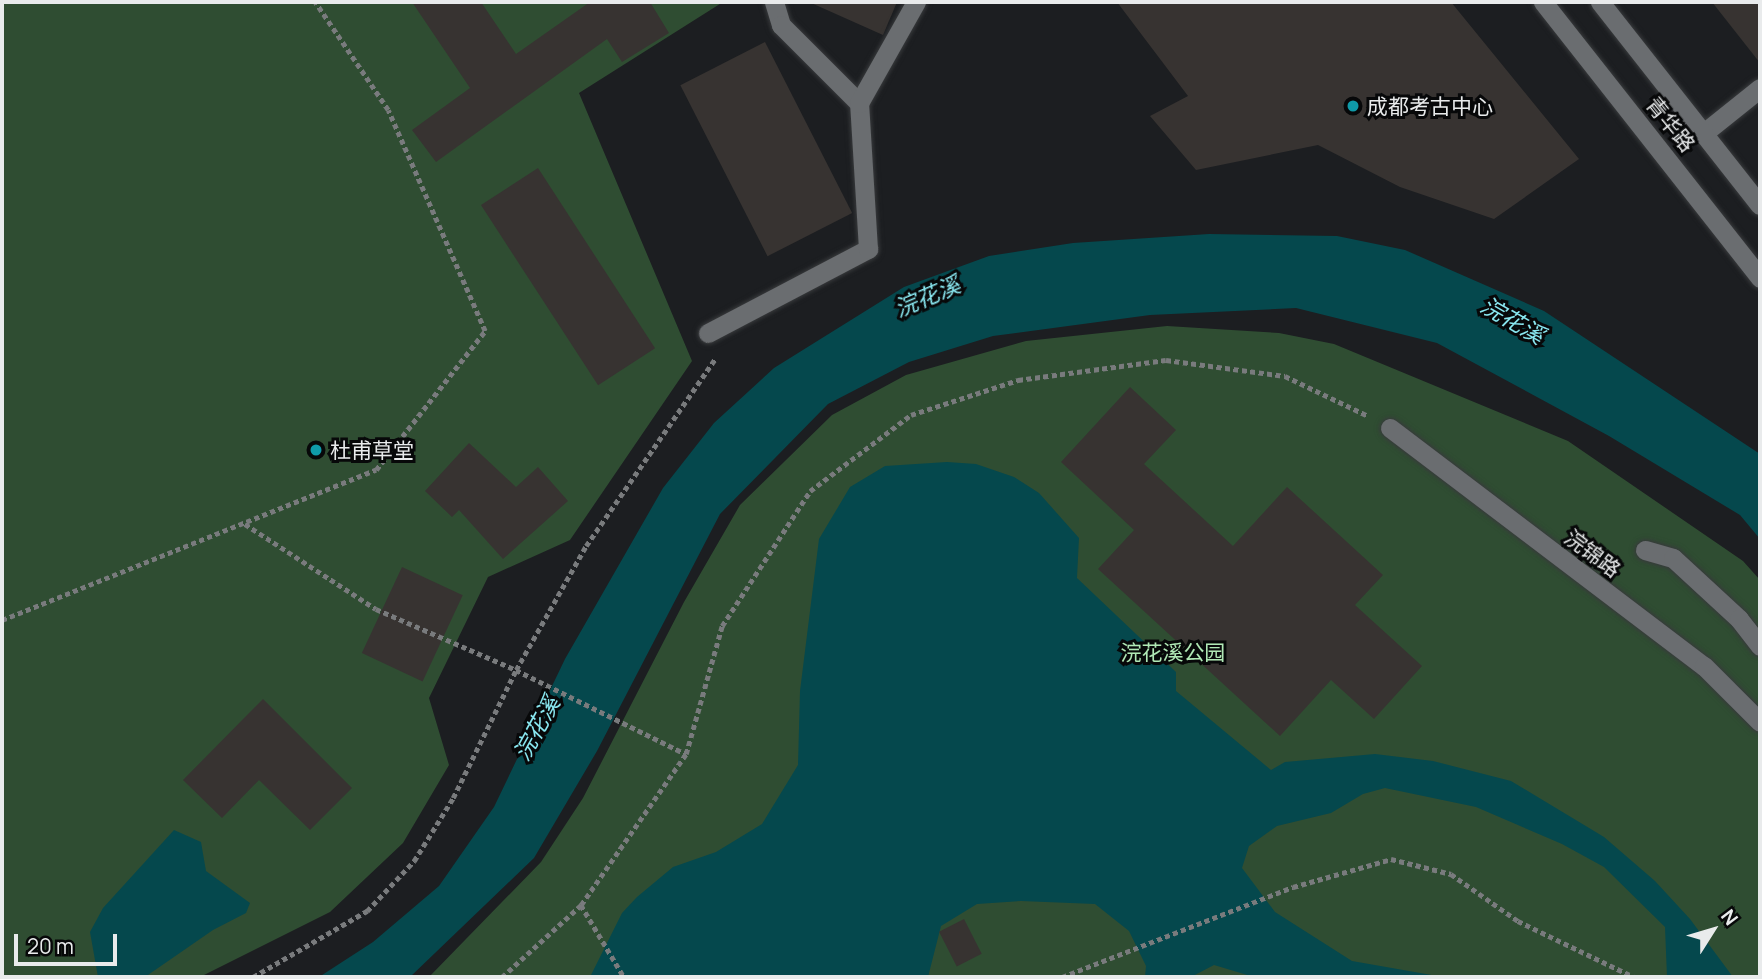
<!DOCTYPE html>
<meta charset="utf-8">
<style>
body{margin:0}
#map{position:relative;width:1762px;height:979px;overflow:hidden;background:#1c1e21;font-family:Manrope,"Noto Sans SC",sans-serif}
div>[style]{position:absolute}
.green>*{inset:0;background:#2f4d32}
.water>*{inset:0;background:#05484d}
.building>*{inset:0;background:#373331;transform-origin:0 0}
.path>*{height:4.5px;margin-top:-2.25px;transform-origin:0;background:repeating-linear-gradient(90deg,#797b7d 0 5px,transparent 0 8.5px)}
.roads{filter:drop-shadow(0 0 2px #383a3c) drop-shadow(0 0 2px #383a3c)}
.service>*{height:19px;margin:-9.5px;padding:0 9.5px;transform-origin:9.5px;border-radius:9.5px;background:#6a6d70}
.minor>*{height:19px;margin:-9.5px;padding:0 9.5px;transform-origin:9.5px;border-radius:9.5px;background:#6a6d70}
.secondary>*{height:19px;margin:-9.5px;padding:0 9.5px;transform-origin:9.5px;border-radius:9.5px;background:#6a6d70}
.dots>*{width:19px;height:19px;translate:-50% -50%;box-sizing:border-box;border:4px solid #070809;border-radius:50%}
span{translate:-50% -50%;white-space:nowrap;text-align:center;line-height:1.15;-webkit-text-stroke:6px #070809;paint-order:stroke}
.poi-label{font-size:21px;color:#e9ebec}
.left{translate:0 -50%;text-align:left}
.street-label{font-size:21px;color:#e9ebec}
.park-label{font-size:21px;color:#b0e8b5}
.water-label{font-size:23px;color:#89e7f0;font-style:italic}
.frame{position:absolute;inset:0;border:4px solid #e9ebec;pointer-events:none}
.north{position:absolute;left:1678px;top:895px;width:70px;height:70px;-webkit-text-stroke:5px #070809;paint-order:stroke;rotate:53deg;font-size:19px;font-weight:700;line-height:28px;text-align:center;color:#e9ebec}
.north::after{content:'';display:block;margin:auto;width:24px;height:32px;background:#e9ebec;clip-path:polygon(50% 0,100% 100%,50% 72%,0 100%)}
.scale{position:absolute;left:14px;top:934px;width:103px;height:32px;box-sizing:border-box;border:4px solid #e9ebec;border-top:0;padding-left:9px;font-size:21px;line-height:24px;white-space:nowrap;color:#e9ebec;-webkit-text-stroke:5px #070809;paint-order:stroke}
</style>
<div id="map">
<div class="green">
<div style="clip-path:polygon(2px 2px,723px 2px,579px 93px,692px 361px,570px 540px,488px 577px,429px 698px,449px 765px,403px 843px,330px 912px,200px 977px,2px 977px)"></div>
<div style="clip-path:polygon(1167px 326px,1279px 333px,1334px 344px,1568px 441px,1743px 561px,1760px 580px,1760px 977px,429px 977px,541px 862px,583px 798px,684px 602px,740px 505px,832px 415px,906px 375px,1026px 341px)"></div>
</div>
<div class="water">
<div style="clip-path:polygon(1209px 234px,1337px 236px,1405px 250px,1544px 311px,1760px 454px,1760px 539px,1740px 515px,1609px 436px,1437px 343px,1296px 308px,1150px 315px,993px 336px,909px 362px,828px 404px,720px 514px,597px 751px,534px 858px,410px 977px,319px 977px,373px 942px,439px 886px,494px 807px,565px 659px,663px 488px,714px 423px,774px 368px,904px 287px,989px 256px,1073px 243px)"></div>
<div style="clip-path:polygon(947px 462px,976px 464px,1014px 477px,1039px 493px,1079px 538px,1077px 578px,1176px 672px,1176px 691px,1271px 770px,1285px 762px,1375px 754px,1433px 761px,1511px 781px,1604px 837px,1655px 881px,1690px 919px,1733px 977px,1667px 977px,1665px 927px,1604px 867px,1562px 844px,1476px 807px,1385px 788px,1363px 794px,1331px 813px,1277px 826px,1249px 846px,1242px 868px,1275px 912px,1352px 961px,1443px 977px,1254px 977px,1214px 965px,1191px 977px,1145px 977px,1146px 966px,1129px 931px,1095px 904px,1021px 901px,977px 904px,941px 926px,928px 977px,590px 977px,622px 913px,637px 897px,673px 867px,716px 852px,762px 824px,798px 765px,800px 691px,819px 539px,850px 487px,885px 466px)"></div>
<div style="clip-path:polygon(174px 830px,201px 842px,206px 871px,250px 903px,246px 913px,213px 930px,145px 977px,98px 977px,90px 932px,103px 908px)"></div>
</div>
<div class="building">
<div style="clip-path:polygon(412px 2px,481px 2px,516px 54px,590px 2px,650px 2px,669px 33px,622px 62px,607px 39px,436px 162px,412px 130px,470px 88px)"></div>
<div style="clip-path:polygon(809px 2px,897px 2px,883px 35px)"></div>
<div style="clip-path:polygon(1117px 2px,1451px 2px,1579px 159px,1494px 219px,1400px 187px,1318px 145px,1196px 170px,1150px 116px,1188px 96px)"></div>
<div style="clip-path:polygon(1712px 2px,1760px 2px,1760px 63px)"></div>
<div style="left:765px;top:42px;width:192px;height:95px;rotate:63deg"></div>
<div style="left:538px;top:168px;width:215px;height:68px;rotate:57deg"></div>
<div style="clip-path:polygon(1130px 387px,1176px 430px,1144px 464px,1233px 546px,1287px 487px,1383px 575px,1355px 605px,1422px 666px,1374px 719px,1331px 680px,1280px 736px,1098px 569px,1134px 530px,1061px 462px)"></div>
<div style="clip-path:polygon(469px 443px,516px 487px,538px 467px,568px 501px,503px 559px,459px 510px,452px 517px,425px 491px)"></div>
<div style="left:402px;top:567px;width:67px;height:95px;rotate:25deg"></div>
<div style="clip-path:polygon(263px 699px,352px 788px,310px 830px,259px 780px,222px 818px,183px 780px)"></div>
<div style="left:964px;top:919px;width:39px;height:28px;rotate:63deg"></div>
</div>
<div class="path">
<div style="left:245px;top:524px;width:156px;rotate:33deg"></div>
<div style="left:376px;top:609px;width:153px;rotate:23.5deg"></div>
<div style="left:516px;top:670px;width:190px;rotate:26.3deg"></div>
<div style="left:2px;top:620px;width:403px;rotate:-21.9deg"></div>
<div style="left:376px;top:470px;width:177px;rotate:-51.9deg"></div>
<div style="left:485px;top:331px;width:241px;rotate:-113.7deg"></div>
<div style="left:388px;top:110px;width:130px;rotate:-124.1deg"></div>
<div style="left:581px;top:905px;width:84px;rotate:59.2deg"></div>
<div style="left:253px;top:977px;width:132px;rotate:-30.1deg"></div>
<div style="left:367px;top:911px;width:69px;rotate:-46.8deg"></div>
<div style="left:414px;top:861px;width:74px;rotate:-58.2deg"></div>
<div style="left:453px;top:798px;width:143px;rotate:-63.8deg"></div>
<div style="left:516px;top:670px;width:142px;rotate:-60.6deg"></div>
<div style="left:586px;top:546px;width:227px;rotate:-55.4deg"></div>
<div style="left:502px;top:977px;width:107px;rotate:-42.3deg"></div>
<div style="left:581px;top:905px;width:184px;rotate:-55.2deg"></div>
<div style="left:686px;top:754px;width:133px;rotate:-74.3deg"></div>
<div style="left:722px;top:626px;width:161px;rotate:-56.9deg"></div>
<div style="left:810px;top:491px;width:126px;rotate:-37deg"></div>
<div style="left:911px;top:415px;width:113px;rotate:-18.1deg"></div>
<div style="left:1018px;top:380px;width:149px;rotate:-7.7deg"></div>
<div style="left:1166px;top:360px;width:120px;rotate:7.7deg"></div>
<div style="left:1285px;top:376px;width:92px;rotate:25.7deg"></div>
<div style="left:1062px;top:977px;width:248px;rotate:-21.3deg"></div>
<div style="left:1293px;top:887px;width:102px;rotate:-15.9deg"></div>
<div style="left:1391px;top:859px;width:62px;rotate:14deg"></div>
<div style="left:1451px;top:874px;width:82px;rotate:35deg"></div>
<div style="left:1518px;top:921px;width:129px;rotate:25.8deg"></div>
</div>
<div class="roads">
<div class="service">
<div style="left:774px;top:2px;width:24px;rotate:73deg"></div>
<div style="left:781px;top:25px;width:110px;rotate:45deg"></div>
<div style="left:1705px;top:132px;width:70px;rotate:-38.7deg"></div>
<div style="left:1390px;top:428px;width:394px;rotate:37.2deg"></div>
<div style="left:1704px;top:666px;width:79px;rotate:45deg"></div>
<div style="left:1645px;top:550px;width:29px;rotate:16deg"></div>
<div style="left:1673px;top:558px;width:90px;rotate:42.7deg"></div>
<div style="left:1739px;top:619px;width:34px;rotate:52deg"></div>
</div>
<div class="minor">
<div style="left:708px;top:333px;width:181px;rotate:-27.7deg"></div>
<div style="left:868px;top:249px;width:146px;rotate:-93.5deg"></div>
<div style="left:859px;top:103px;width:116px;rotate:-60.6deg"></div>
</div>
<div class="secondary">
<div style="left:1543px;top:2px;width:351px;rotate:51.8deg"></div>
<div style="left:1600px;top:2px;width:258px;rotate:51.8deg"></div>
</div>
</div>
<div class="dots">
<div style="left:1353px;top:106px;background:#0f9aa8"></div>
<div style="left:316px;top:450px;background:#0f9aa8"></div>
</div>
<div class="poi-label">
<span class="left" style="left:1367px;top:106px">成都考古中心</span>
<span class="left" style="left:330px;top:450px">杜甫草堂</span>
</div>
<div class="street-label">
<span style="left:1671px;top:124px;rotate:51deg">青华路</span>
<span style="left:1593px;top:553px;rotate:37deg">浣锦路</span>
</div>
<div class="park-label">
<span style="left:1173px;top:652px">浣花溪公园</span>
</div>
<div class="water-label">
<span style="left:927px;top:296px;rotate:-23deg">浣花溪</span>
<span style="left:1513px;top:320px;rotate:30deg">浣花溪</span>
<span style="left:536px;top:728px;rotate:-61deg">浣花溪</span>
</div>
<div class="frame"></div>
<div class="north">N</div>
<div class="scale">20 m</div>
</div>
